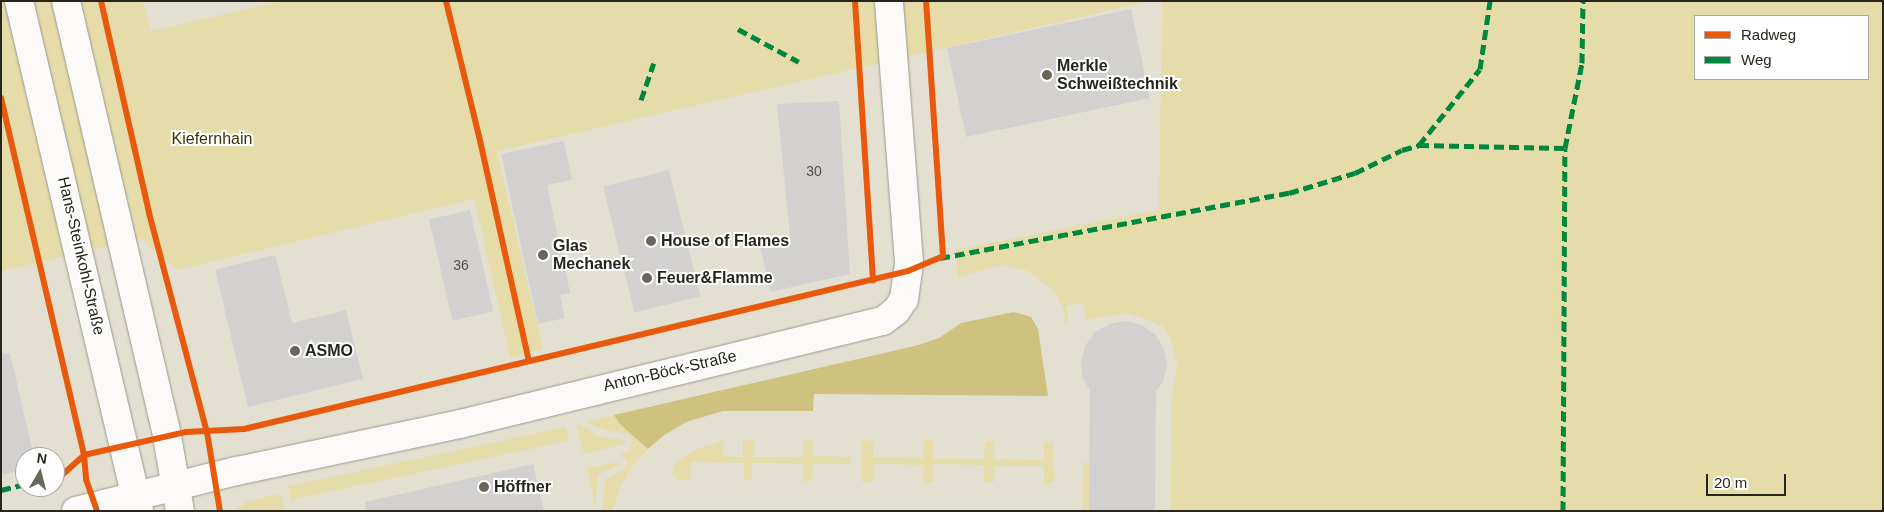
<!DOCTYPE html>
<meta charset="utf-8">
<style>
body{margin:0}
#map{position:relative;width:1884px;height:512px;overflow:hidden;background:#e3e0d2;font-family:Arial,sans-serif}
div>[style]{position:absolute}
.green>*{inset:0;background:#e5dcaa;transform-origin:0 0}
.forest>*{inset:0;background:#cec27e}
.building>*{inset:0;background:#d2d1d0;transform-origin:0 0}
.roads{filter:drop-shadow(0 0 1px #9a988d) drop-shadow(0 0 1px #9a988d)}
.minor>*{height:28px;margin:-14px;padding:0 14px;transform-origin:14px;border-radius:14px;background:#fbfaf8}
.major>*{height:28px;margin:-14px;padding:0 14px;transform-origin:14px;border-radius:14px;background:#fbfaf8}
.quiet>*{height:5px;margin-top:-2.5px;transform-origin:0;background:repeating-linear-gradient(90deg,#00873e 0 10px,transparent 0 15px)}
.cycleway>*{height:6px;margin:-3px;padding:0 3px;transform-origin:3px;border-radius:3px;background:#e8590c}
.dots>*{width:14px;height:14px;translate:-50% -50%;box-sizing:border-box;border:2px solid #fff;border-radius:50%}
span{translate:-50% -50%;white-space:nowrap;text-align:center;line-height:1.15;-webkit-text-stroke:4px #fff;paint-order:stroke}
.number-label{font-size:14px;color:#525149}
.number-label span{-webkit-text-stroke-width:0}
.poi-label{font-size:16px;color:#27261c;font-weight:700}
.left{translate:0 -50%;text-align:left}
.park-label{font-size:16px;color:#3a3202}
.street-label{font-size:16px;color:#27261c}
.frame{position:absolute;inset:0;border:2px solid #27261c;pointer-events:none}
.legend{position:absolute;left:1694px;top:15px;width:175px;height:65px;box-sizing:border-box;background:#fff;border:1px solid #a9a8a4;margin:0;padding:6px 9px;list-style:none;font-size:15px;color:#27261c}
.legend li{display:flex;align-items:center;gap:10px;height:25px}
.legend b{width:25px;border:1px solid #a9a8a4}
.north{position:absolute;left:15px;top:447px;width:50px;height:50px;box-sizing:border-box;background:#fff;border:1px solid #a9a8a4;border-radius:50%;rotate:8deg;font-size:14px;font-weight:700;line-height:20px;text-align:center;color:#27261c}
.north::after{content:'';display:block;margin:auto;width:18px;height:22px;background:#69675c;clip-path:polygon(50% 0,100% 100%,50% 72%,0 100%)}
.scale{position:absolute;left:1706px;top:474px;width:80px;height:22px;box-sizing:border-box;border:2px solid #27261c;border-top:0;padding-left:6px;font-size:15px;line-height:18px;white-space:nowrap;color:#27261c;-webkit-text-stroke:4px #fff;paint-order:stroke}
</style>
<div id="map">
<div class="green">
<div style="clip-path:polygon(1px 1px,143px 1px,151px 31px,282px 1px,1150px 1px,497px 151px,543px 349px,510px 357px,474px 199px,177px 270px,141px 239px,1px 271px)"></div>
<div style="clip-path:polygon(evenodd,1162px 1px,1883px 1px,1883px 511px,1170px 511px,1171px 402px,1177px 364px,1172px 342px,1164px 328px,1155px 322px,1128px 313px,1086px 320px,1083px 303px,1066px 306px,1069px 322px,1065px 323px,1063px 308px,1054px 291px,1028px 271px,1002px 265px,958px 277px,956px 250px,1159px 210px,1162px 1px,1695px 16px,1868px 16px,1868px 79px,1695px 79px,1695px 16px)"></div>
<div style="clip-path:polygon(614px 415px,620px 424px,648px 449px,632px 467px,619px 490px,612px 511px,602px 511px,605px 480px,625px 468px,627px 461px,620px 454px,630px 450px,633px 440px,628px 434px,605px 430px,586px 422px)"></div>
<div style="clip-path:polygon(580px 424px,598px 436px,624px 440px,625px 444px,584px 454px,576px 425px)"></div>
<div style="left:566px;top:427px;width:14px;height:284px;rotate:78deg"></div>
<div style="clip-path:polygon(724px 440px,723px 456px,743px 457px,743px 440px,754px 440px,754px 457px,803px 457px,803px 440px,814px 440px,814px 456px,851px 457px,851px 464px,813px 464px,812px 481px,803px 481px,803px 464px,752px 463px,752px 480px,744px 481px,744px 463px,691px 462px,690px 480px,678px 480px,672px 476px,673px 466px,683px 457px,699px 448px)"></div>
<div style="clip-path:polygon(862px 440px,873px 441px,873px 457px,923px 458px,924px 440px,934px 440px,933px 458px,984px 459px,985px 441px,994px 442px,994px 459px,1044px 460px,1044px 442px,1053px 443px,1055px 478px,1053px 483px,1044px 483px,1044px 466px,994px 466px,994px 482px,984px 482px,984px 465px,934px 464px,934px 482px,923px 483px,924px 465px,874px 464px,873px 482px,862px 482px)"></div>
<div style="clip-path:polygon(618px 462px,619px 465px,601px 473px,598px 478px,595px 506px,587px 468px)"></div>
<div style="left:1090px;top:463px;width:48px;height:7px;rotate:91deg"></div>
<div style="clip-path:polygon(281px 493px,285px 511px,234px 511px,248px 501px)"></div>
</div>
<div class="forest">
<div style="clip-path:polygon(1014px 312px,1031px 317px,1038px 329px,1048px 396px,814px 394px,813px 411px,723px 411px,686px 422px,663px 436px,648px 449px,620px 424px,614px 415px,919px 345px,939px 338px,961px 323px)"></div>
</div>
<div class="building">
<div style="left:1131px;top:9px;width:91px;height:188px;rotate:78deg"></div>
<div style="clip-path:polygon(839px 101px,850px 274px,770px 292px,760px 245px,790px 237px,777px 104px)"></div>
<div style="clip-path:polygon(564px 141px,572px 180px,547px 185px,570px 293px,560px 295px,565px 318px,538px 324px,501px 154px)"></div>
<div style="left:669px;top:170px;width:130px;height:68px;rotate:76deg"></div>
<div style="left:470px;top:210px;width:104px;height:42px;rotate:77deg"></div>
<div style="clip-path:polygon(275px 255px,292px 323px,346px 310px,363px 379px,248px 407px,215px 270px)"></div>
<div style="clip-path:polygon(1125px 321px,1142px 325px,1156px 335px,1164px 349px,1167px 366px,1163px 382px,1156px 391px,1155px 511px,1089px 511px,1090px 390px,1083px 379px,1081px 362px,1085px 346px,1095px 332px,1109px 324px)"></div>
<div style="clip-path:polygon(10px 353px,34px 457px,25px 457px,25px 470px,1px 475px,1px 354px)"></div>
<div style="clip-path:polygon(533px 464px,544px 511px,366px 511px,365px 502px)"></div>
</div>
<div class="roads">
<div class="minor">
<div style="left:76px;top:511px;width:166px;rotate:-14deg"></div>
<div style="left:237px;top:471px;width:228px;rotate:-11.9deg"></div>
<div style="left:460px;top:424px;width:435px;rotate:-13.7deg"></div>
<div style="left:883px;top:321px;width:16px;rotate:-38deg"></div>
<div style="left:896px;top:311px;width:14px;rotate:-56deg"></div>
<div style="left:904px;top:299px;width:37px;rotate:-82deg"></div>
<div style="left:909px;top:262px;width:262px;rotate:-94.4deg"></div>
</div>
<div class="major">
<div style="left:19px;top:1px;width:524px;rotate:76.76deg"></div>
<div style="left:66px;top:1px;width:447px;rotate:76.9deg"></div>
<div style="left:167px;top:436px;width:76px;rotate:80.2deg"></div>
</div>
</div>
<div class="quiet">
<div style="left:738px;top:29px;width:69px;rotate:28.4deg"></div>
<div style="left:641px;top:100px;width:39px;rotate:-71deg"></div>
<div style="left:1419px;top:145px;width:97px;rotate:-51.2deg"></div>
<div style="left:1480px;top:69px;width:69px;rotate:-81.6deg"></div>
<div style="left:940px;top:258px;width:355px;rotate:-10.6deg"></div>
<div style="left:1289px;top:193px;width:69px;rotate:-16.9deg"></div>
<div style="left:1355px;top:173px;width:52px;rotate:-26.1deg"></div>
<div style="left:1402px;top:150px;width:18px;rotate:-16deg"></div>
<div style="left:1419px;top:145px;width:146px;rotate:1.2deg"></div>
<div style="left:1px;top:490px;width:25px;rotate:-14deg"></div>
<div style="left:1563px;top:511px;width:363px;rotate:-89.7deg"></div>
<div style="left:1565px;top:148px;width:87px;rotate:-78.7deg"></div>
<div style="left:1582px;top:63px;width:62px;rotate:-89.1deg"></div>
</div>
<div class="cycleway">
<div style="left:101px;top:1px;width:217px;rotate:77.2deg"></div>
<div style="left:149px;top:213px;width:227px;rotate:75.2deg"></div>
<div style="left:207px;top:432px;width:80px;rotate:80.7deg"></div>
<div style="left:446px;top:1px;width:139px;rotate:76.3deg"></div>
<div style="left:479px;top:136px;width:230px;rotate:77.5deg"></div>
<div style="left:855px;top:1px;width:280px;rotate:86.3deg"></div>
<div style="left:1px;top:98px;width:367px;rotate:76.9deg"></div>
<div style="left:84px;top:455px;width:24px;rotate:85deg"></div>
<div style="left:86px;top:479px;width:34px;rotate:71deg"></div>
<div style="left:55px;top:476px;width:7px;rotate:-8deg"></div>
<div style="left:62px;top:475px;width:30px;rotate:-42deg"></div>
<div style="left:84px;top:455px;width:105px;rotate:-12.7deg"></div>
<div style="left:186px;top:432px;width:58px;rotate:-3deg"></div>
<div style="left:244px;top:429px;width:683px;rotate:-13.38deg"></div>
<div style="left:908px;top:271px;width:38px;rotate:-23deg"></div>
<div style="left:943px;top:256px;width:256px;rotate:-93.8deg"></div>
</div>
<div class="dots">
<div style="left:1047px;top:75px;background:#69675c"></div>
<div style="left:651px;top:241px;background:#69675c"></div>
<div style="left:543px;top:255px;background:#69675c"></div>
<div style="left:647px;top:278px;background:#69675c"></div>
<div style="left:295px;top:351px;background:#69675c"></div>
<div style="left:484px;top:487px;background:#69675c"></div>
</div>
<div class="number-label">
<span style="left:814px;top:171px">30</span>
<span style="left:461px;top:265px">36</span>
</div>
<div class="poi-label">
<span class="left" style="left:1057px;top:75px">Merkle<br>Schweißtechnik</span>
<span class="left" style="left:661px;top:241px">House of Flames</span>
<span class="left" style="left:553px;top:255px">Glas<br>Mechanek</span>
<span class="left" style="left:657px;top:278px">Feuer&amp;Flamme</span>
<span class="left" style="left:305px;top:351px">ASMO</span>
<span class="left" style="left:494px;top:487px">Höffner</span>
</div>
<div class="park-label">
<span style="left:212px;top:139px">Kiefernhain</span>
</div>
<div class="street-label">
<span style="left:81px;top:256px;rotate:77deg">Hans-Steinkohl-Straße</span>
<span style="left:670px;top:371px;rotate:-13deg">Anton-Böck-Straße</span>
</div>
<div class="frame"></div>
<ul class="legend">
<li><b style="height:6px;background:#e8590c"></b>Radweg</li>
<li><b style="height:6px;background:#00873e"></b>Weg</li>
</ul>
<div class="north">N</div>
<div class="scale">20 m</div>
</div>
